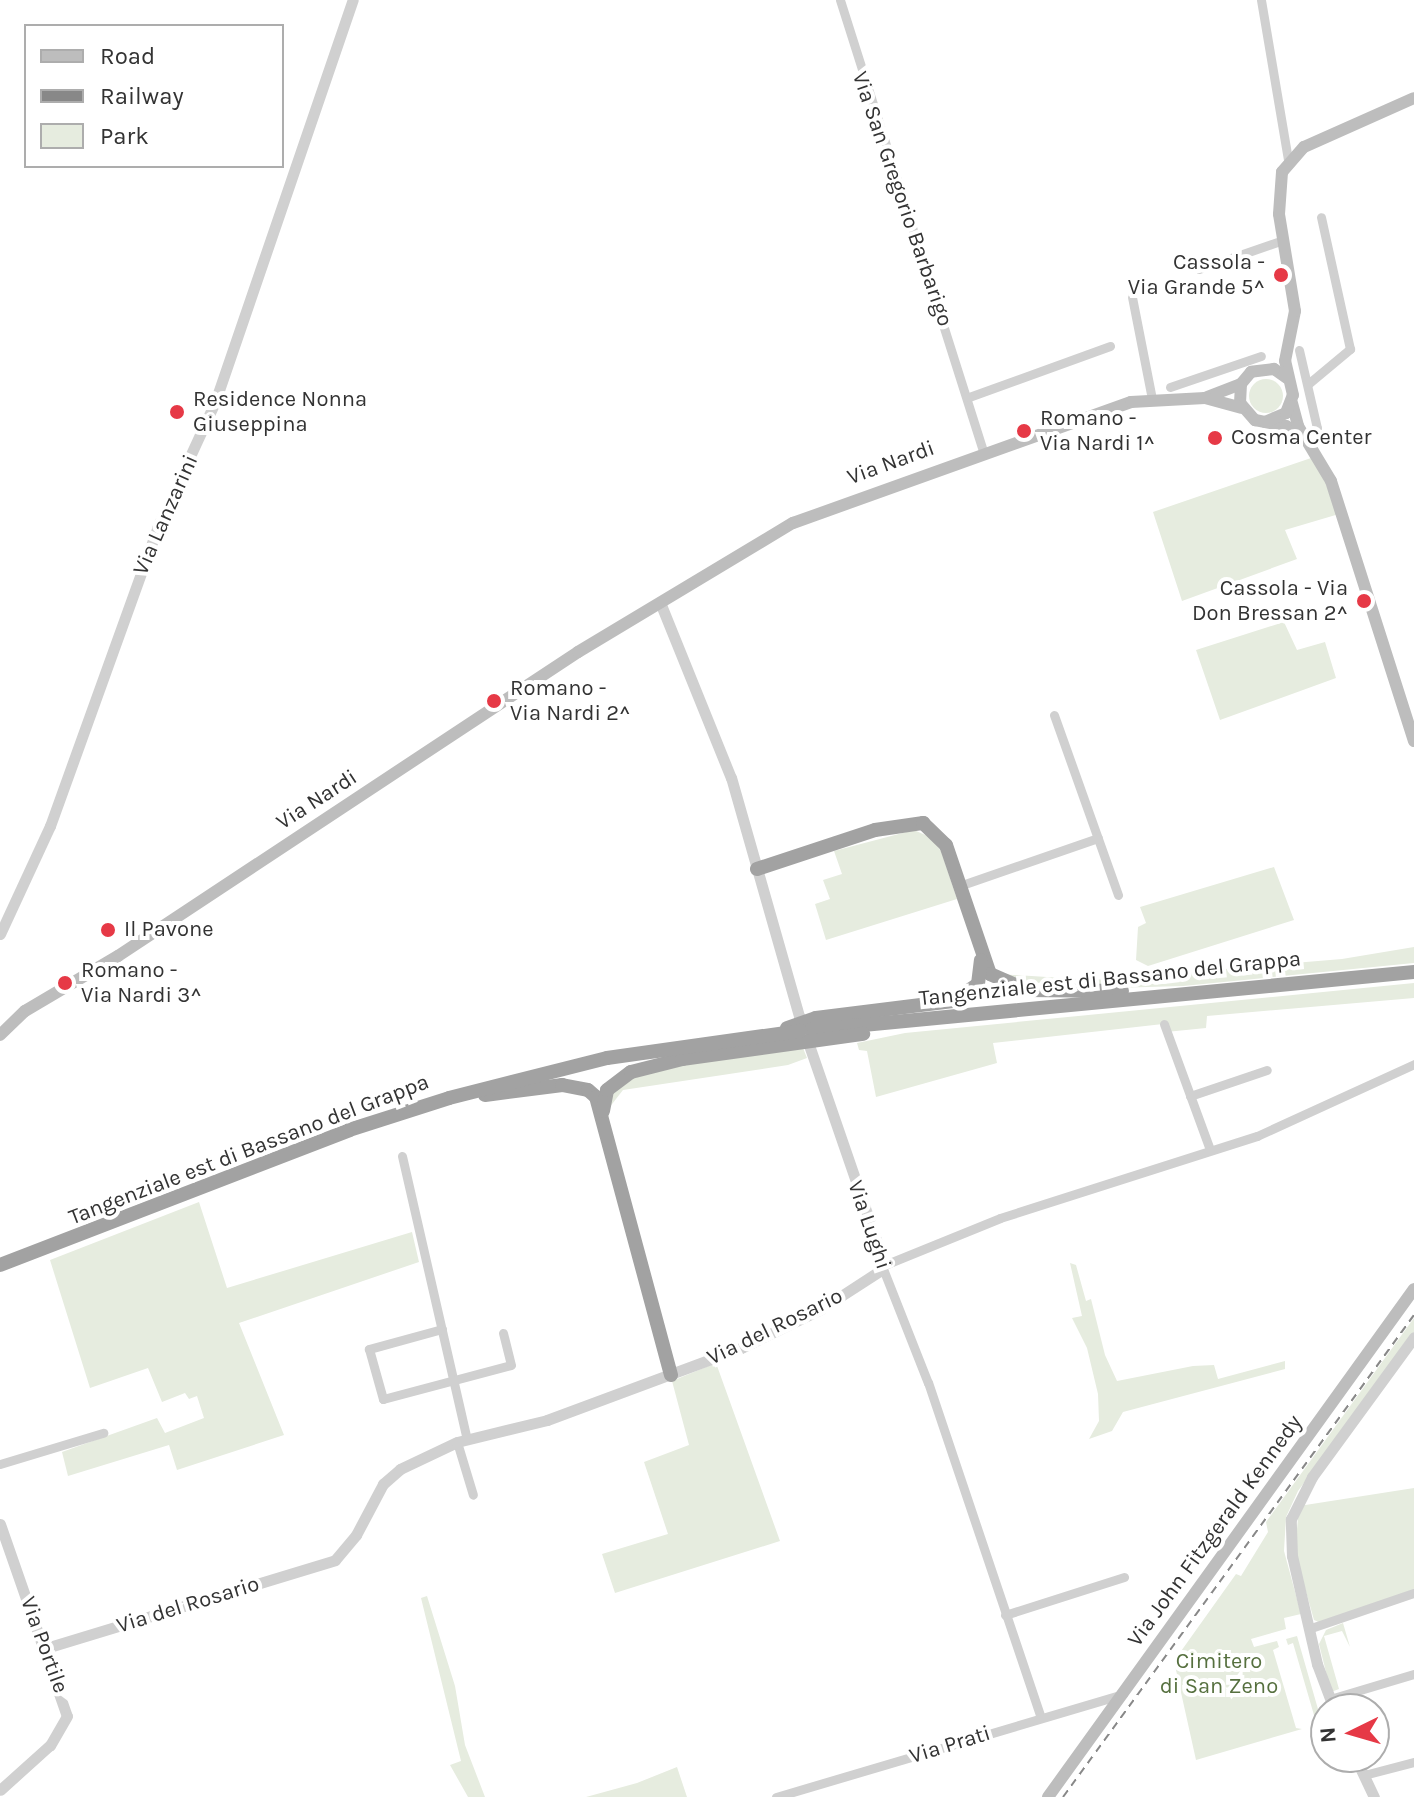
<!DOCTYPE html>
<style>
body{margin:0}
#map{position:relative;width:1414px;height:1797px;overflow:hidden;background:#fff;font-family:Karla,sans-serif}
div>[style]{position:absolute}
.green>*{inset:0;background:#e6ecdf}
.round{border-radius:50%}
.minor>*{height:9px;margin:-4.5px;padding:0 4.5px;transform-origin:4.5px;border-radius:4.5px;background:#d0d0d0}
.tertiary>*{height:11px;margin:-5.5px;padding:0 5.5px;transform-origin:5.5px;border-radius:5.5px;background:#d0d0d0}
.secondary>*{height:12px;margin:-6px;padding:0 6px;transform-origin:6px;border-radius:6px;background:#bdbdbd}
.trunk>*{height:14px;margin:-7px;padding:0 7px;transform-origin:7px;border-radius:7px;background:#a2a2a2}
.rail>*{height:2px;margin-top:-1px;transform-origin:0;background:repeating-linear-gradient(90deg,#888 0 8px,transparent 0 14px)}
.dots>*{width:22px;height:22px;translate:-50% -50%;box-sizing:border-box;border:4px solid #fff;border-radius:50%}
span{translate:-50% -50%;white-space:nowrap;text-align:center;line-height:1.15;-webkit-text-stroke:8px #fff;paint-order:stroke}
.street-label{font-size:22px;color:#333}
.poi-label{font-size:22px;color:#333}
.right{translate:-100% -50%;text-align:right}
.left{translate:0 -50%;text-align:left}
.park-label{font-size:22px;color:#56703f}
.legend{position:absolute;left:24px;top:24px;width:260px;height:144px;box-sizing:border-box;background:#fff;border:2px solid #adadad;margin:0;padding:10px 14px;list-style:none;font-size:24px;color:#333}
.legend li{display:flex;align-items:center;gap:16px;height:40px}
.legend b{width:40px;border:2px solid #adadad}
.north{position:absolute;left:1310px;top:1693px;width:80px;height:80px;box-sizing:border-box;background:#fff;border:2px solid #adadad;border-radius:50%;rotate:265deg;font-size:22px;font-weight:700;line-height:32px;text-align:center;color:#333}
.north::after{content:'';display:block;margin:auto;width:28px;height:36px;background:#e63946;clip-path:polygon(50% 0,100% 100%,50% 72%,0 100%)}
</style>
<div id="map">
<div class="green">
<div class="round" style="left:1249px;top:379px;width:34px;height:34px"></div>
<div style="clip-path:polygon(1314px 457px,1339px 514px,1285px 530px,1297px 559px,1182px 601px,1153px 512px)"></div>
<div style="clip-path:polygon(1284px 622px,1297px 650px,1325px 642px,1336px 678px,1220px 720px,1196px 650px)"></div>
<div style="clip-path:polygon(914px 830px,932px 838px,941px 851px,957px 899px,826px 940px,815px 904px,830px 899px,823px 880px,842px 874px,834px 851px)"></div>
<div style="clip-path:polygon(1274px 867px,1294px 920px,1148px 966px,1136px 960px,1138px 927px,1146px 923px,1140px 907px)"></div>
<div style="clip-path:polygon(1414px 947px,1414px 963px,1183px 986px,1040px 990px,999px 974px,1093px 980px,1342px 959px)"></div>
<div style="clip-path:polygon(1414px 983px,1414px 998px,1207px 1016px,1206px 1028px,1166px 1032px,1163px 1024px,993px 1043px,997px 1063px,876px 1097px,867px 1051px,859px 1050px,857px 1043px,905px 1033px)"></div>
<div style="clip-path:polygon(803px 1048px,807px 1058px,788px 1065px,623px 1090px,609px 1108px,608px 1125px,608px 1093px,623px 1081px,680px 1065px)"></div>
<div style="clip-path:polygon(199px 1202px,227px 1288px,412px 1232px,419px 1262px,239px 1323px,284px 1435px,177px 1470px,169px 1445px,68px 1476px,62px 1452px,157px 1418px,165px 1433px,204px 1418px,197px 1396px,189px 1399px,185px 1393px,162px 1402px,148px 1368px,90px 1388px,50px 1260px)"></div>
<div style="clip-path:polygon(1070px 1263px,1076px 1265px,1086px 1301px,1091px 1299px,1105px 1355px,1117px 1381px,1193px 1366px,1214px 1365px,1218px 1379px,1285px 1361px,1285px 1369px,1123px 1412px,1112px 1431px,1089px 1439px,1099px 1421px,1098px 1394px,1087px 1348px,1072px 1318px,1082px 1316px)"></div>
<div style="clip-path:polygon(1414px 1318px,1414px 1332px,1298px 1491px,1286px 1517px,1284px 1551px,1301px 1614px,1284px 1618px,1286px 1629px,1251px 1639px,1254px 1647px,1277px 1641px,1279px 1647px,1273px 1650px,1296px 1728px,1302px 1729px,1196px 1760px,1174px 1661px,1236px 1574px,1241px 1576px,1268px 1532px,1266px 1522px)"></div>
<div style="clip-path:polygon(716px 1363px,780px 1541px,615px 1593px,602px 1554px,668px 1534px,644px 1462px,689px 1445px,672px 1381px)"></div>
<div style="clip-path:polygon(1414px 1488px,1414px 1591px,1321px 1623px,1314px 1620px,1295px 1553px,1299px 1506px)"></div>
<div style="clip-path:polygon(427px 1596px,455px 1686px,465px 1745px,485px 1797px,468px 1797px,450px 1765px,461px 1761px,421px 1598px)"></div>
<div style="clip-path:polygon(1343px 1623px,1350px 1647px,1342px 1631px,1324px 1636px,1339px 1689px,1331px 1692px,1319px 1644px,1326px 1630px)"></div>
<div style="clip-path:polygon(1297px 1636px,1322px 1723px,1311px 1726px,1316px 1722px,1293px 1643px,1288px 1645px,1286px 1639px)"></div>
<div style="clip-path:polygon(677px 1767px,687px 1797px,586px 1797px,637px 1783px)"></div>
</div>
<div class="minor">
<div style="left:840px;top:0;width:474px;rotate:72.4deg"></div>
<div style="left:1261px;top:0;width:161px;rotate:80.4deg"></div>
<div style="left:1199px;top:269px;width:89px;rotate:-19deg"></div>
<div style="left:1132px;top:297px;width:104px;rotate:78.9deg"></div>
<div style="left:1299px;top:350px;width:80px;rotate:77deg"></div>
<div style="left:1317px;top:428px;width:18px;rotate:117deg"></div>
<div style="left:1308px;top:384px;width:55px;rotate:-39.8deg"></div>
<div style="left:1350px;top:349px;width:135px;rotate:-102.4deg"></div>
<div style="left:1170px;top:387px;width:96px;rotate:-18.8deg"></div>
<div style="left:969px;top:397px;width:150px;rotate:-19.9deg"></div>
<div style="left:1054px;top:715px;width:191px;rotate:70.4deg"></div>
<div style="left:959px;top:886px;width:147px;rotate:-19.1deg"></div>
<div style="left:1164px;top:1024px;width:134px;rotate:69.9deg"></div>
<div style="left:1190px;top:1096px;width:81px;rotate:-18.7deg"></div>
<div style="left:402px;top:1156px;width:290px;rotate:77.1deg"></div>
<div style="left:442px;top:1329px;width:76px;rotate:164.7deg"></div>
<div style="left:369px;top:1349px;width:52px;rotate:74.4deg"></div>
<div style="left:383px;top:1399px;width:132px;rotate:-14.9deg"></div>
<div style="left:511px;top:1365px;width:33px;rotate:-104deg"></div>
<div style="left:457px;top:1442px;width:55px;rotate:73.2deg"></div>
<div style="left:0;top:1464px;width:108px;rotate:-16.8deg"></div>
<div style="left:1005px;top:1615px;width:125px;rotate:-17.7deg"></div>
<div style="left:1311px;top:1628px;width:109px;rotate:-18.8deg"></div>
<div style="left:1330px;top:1699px;width:88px;rotate:-16.6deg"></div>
<div style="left:1041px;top:1718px;width:354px;rotate:-108.6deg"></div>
<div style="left:928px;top:1383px;width:126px;rotate:-111.5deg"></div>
<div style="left:882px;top:1266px;width:127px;rotate:-22.1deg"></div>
<div style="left:1000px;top:1218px;width:270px;rotate:-17.7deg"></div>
<div style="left:1257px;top:1136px;width:173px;rotate:-24.6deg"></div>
<div style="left:1364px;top:1775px;width:52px;rotate:-14.6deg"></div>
<div style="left:776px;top:1797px;width:362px;rotate:-16.5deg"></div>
</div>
<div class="tertiary">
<div style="left:0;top:934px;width:119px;rotate:-65.2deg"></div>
<div style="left:50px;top:826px;width:317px;rotate:-70.2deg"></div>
<div style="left:157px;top:528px;width:139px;rotate:-65.3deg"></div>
<div style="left:215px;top:402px;width:425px;rotate:-71.1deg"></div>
<div style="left:0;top:1524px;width:203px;rotate:70.8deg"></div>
<div style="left:67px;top:1716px;width:34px;rotate:120deg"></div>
<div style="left:50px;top:1745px;width:67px;rotate:138deg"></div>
<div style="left:46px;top:1648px;width:302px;rotate:-16.9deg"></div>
<div style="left:335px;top:1560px;width:33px;rotate:-50deg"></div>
<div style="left:356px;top:1535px;width:58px;rotate:-62.1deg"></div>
<div style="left:383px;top:1484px;width:23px;rotate:-41deg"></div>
<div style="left:400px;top:1469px;width:63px;rotate:-25.3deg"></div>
<div style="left:457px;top:1442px;width:93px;rotate:-13.7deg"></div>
<div style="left:547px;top:1420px;width:207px;rotate:-20.4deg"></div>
<div style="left:741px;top:1348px;width:89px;rotate:-26deg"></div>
<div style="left:821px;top:1309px;width:72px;rotate:-33deg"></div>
<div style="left:881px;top:1270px;width:13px;rotate:-86deg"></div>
<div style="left:882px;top:1257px;width:255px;rotate:-109deg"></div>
<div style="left:799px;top:1016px;width:248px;rotate:-105.9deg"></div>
<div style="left:731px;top:778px;width:190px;rotate:-112deg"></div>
<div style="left:1334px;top:1709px;width:48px;rotate:-110.7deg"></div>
<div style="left:1317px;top:1664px;width:111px;rotate:-103deg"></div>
<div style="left:1292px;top:1556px;width:37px;rotate:-92deg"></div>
<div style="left:1291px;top:1519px;width:47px;rotate:-63.4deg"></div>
<div style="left:1312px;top:1477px;width:173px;rotate:-53.9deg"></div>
<div style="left:1355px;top:1757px;width:44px;rotate:64.6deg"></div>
</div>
<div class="secondary">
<div style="left:1287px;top:378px;width:16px;rotate:-145deg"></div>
<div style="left:1274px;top:369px;width:23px;rotate:173deg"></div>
<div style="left:1251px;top:372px;width:16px;rotate:130deg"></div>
<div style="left:1241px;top:384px;width:19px;rotate:93deg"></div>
<div style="left:1240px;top:403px;width:23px;rotate:49deg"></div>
<div style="left:1255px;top:420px;width:32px;rotate:11deg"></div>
<div style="left:1286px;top:426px;width:19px;rotate:35deg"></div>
<div style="left:1207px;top:397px;width:36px;rotate:-21deg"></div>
<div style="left:1292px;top:403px;width:24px;rotate:75deg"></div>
<div style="left:1298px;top:426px;width:64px;rotate:59deg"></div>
<div style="left:1331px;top:481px;width:273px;rotate:72.3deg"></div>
<div style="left:1265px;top:422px;width:23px;rotate:-23deg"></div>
<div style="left:1286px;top:413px;width:19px;rotate:-69deg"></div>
<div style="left:1293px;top:395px;width:35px;rotate:-103deg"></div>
<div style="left:1285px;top:361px;width:51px;rotate:-78.7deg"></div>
<div style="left:1295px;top:311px;width:98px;rotate:-99.4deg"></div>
<div style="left:1279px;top:214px;width:42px;rotate:-85.9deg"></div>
<div style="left:1282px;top:172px;width:33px;rotate:-49deg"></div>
<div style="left:1304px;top:147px;width:120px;rotate:-24deg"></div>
<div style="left:0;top:1035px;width:35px;rotate:-44deg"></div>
<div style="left:25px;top:1011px;width:108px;rotate:-30.6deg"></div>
<div style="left:118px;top:956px;width:551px;rotate:-33.46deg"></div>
<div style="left:578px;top:652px;width:251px;rotate:-31deg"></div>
<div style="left:793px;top:523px;width:359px;rotate:-19.7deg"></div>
<div style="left:1131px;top:402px;width:74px;rotate:-3.1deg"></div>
<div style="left:1205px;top:398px;width:38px;rotate:15deg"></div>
<div style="left:1048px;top:1797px;width:626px;rotate:-54.23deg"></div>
</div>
<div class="trunk">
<div style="left:757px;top:869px;width:124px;rotate:-18.3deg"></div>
<div style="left:875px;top:830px;width:49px;rotate:-8.3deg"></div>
<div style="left:923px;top:823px;width:32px;rotate:44deg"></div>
<div style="left:946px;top:845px;width:136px;rotate:71.2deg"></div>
<div style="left:990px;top:974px;width:40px;rotate:23.4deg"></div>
<div style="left:1027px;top:990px;width:95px;rotate:0.6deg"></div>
<div style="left:787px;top:1028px;width:31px;rotate:-19deg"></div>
<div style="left:816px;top:1018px;width:138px;rotate:-7.1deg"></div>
<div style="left:953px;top:1001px;width:30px;rotate:-34deg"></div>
<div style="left:978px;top:984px;width:24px;rotate:-83deg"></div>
<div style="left:811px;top:1030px;width:606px;rotate:-5.49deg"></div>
<div style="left:485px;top:1095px;width:78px;rotate:-7.4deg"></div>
<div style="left:562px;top:1085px;width:26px;rotate:11deg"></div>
<div style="left:588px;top:1090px;width:11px;rotate:41deg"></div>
<div style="left:596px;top:1097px;width:288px;rotate:74.9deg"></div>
<div style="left:603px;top:1111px;width:21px;rotate:-79deg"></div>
<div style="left:607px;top:1090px;width:30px;rotate:-37deg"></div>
<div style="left:631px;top:1072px;width:53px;rotate:-14.3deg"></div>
<div style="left:682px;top:1059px;width:183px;rotate:-7.9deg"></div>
<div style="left:0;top:1265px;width:374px;rotate:-21.1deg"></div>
<div style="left:349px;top:1130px;width:105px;rotate:-17.7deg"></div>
<div style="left:449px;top:1098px;width:163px;rotate:-14.2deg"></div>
<div style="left:607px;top:1058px;width:195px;rotate:-8deg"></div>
</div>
<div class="rail">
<div style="left:1063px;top:1797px;width:596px;rotate:-53.94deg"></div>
</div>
<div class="dots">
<div style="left:1281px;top:275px;background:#e63946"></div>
<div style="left:177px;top:412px;background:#e63946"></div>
<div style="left:1024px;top:431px;background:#e63946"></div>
<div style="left:1215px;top:438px;background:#e63946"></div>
<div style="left:1364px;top:601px;background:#e63946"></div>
<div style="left:494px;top:701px;background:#e63946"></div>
<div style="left:108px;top:930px;background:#e63946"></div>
<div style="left:65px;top:983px;background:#e63946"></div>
</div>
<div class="street-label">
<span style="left:902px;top:199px;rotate:71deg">Via San Gregorio Barbarigo</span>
<span style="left:891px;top:463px;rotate:-20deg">Via Nardi</span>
<span style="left:166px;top:515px;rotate:-66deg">Via Lanzarini</span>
<span style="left:317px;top:800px;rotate:-33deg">Via Nardi</span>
<span style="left:1110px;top:979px;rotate:-6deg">Tangenziale est di Bassano del Grappa</span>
<span style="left:249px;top:1150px;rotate:-21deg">Tangenziale est di Bassano del Grappa</span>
<span style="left:869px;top:1225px;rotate:71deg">Via Lughi</span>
<span style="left:775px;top:1327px;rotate:-26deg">Via del Rosario</span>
<span style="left:1215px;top:1531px;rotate:-54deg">Via John Fitzgerald Kennedy</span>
<span style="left:188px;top:1605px;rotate:-17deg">Via del Rosario</span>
<span style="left:44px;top:1645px;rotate:70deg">Via Portile</span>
<span style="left:950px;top:1745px;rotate:-17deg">Via Prati</span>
</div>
<div class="poi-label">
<span class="right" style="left:1265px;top:275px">Cassola -<br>Via Grande 5^</span>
<span class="left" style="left:193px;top:412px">Residence Nonna<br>Giuseppina</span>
<span class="left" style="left:1040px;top:431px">Romano -<br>Via Nardi 1^</span>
<span class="left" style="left:1231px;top:438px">Cosma Center</span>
<span class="right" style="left:1348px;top:601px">Cassola - Via<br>Don Bressan 2^</span>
<span class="left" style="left:510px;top:701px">Romano -<br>Via Nardi 2^</span>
<span class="left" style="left:124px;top:930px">Il Pavone</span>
<span class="left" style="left:81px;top:983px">Romano -<br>Via Nardi 3^</span>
</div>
<div class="park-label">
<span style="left:1219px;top:1674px">Cimitero<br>di San Zeno</span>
</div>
<ul class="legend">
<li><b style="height:10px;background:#bdbdbd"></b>Road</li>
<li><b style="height:10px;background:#888"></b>Railway</li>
<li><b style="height:22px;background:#e6ecdf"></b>Park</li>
</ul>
<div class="north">N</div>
</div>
